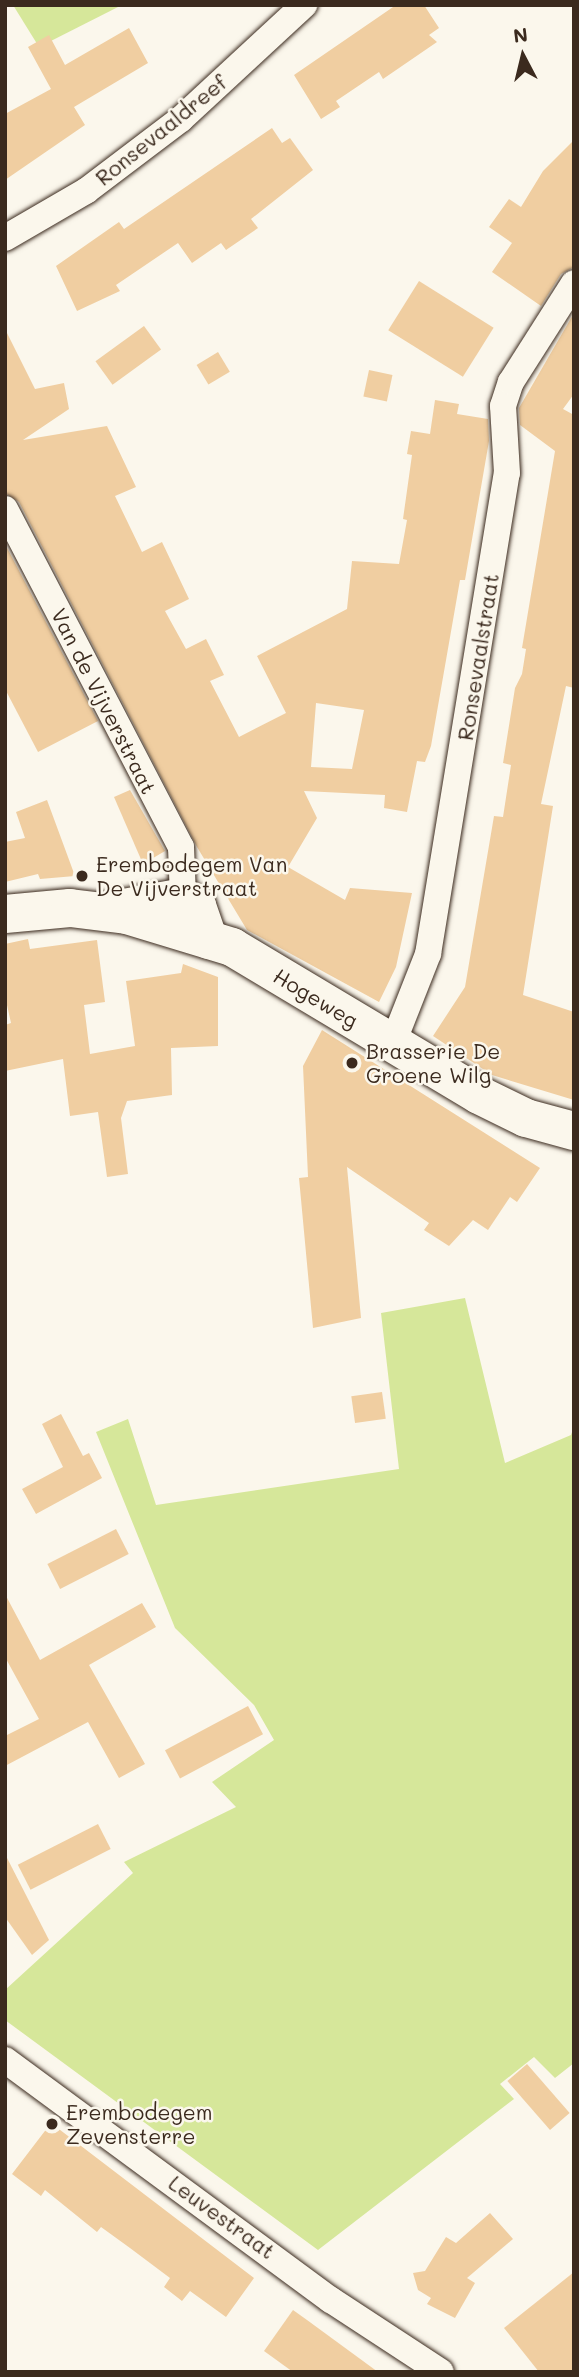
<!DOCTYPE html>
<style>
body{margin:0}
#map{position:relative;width:579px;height:2377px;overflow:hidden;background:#fbf7ec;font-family:Mali,sans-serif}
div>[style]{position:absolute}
.green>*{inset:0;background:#d6e79a}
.building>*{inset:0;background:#f0cea1;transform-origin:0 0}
.roads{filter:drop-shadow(0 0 2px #3b2a1e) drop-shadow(0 0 2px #3b2a1e)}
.street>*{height:26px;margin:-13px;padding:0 13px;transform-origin:13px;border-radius:13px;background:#fbf7ec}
.secondary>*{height:38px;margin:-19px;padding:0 19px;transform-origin:19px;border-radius:19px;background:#fbf7ec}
.dots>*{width:19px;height:19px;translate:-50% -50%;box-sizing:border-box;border:4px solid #fbf7ec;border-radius:50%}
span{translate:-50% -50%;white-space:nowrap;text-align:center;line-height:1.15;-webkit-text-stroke:5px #fbf7ec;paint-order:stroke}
.street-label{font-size:21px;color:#3b2a1e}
.poi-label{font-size:21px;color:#3b2a1e}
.left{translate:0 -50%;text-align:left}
.frame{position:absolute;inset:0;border:7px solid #3b2a1e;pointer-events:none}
.north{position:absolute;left:488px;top:21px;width:70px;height:70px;-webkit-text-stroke:5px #fbf7ec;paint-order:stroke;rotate:353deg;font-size:19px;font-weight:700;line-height:28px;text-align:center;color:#3b2a1e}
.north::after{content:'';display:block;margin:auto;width:24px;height:32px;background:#3b2a1e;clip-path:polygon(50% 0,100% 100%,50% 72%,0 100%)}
</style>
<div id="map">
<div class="green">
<div style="clip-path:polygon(13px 5px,122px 5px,39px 47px)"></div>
<div style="clip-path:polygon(465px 1298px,505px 1463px,571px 1435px,574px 1426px,574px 2063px,555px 2078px,534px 2057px,500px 2084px,514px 2099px,318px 2250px,5px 2020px,5px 1990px,133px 1873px,124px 1862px,236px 1807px,212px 1782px,274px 1740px,254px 1705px,175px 1628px,96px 1432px,128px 1419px,156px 1505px,399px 1469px,381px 1313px)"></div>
</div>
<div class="building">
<div style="clip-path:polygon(396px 5px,424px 5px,439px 28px,429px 35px,437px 42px,383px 79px,379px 72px,336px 101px,340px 107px,321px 119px,294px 75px)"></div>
<div style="clip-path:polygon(129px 28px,148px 63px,74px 107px,85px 125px,5px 180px,5px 114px,51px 89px,28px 47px,49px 35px,65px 65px)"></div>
<div style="clip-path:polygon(272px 128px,282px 143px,290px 138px,313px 170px,251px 219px,258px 228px,226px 250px,221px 243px,192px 263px,178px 243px,116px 285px,120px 291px,77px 311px,56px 266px,119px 222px,124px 229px)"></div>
<div style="clip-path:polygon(574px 140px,574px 267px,561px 274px,541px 306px,492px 272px,512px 243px,489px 227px,509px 199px,521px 207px,543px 171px)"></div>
<div style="left:419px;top:281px;width:88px;height:58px;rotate:32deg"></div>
<div style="clip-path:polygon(574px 313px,574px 394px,563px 409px,574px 415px,574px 688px,566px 686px,541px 804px,553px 806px,523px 995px,574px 1012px,574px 1100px,492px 1075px,433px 1036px,465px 987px,494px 816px,503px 817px,511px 765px,503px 763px,515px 688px,522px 674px,526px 649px,522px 648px,555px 451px,520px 425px,519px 408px)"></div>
<div style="left:144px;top:326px;width:29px;height:60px;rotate:54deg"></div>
<div style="clip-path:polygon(evenodd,5px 329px,35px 389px,64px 383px,69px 409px,23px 440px,107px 426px,136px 487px,115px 496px,142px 552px,162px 542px,189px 599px,165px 611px,186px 649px,206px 639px,224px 675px,210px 681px,239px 737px,286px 713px,257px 656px,347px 609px,352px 561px,399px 564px,407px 520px,403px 519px,412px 455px,407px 454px,411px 431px,430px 434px,435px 400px,459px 404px,457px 414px,488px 419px,489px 441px,465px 580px,460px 580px,431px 746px,425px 762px,417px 761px,407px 812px,384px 808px,385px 795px,304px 791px,317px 818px,288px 867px,345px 900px,350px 888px,412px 893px,396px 967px,379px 1002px,247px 930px,197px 847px,19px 502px,5px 493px,5px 329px,316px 703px,364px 710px,352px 769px,311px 767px,316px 703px)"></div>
<div style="left:218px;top:352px;width:23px;height:25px;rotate:59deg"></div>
<div style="left:369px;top:370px;width:24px;height:27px;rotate:12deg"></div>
<div style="clip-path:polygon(5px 544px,98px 721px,38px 752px,5px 689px)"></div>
<div style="clip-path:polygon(130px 790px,165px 851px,143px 864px,114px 797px)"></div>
<div style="clip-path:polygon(47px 800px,75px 876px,40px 879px,38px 874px,5px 882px,5px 842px,25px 838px,16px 812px)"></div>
<div style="clip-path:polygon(28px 939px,30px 949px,97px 940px,105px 1002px,84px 1005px,90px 1054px,135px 1046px,126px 981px,181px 973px,183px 964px,218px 977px,218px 1046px,171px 1048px,172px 1095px,127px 1101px,121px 1118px,128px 1174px,107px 1177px,98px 1112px,70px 1116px,63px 1059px,5px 1071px,5px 1025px,11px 1023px,5px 996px,5px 944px)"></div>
<div style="clip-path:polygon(322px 1030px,540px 1168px,517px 1202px,510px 1197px,488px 1230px,473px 1220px,449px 1246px,424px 1230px,429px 1223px,347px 1167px,361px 1318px,313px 1328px,299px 1178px,308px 1177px,303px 1066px)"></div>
<div style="left:382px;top:1392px;width:27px;height:31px;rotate:82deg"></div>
<div style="clip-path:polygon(61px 1414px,83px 1456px,89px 1453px,102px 1478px,36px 1514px,22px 1489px,63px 1467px,42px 1424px)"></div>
<div style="left:116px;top:1529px;width:28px;height:77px;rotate:63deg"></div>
<div style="clip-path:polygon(5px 1594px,40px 1660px,142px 1603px,156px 1627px,89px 1665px,145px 1764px,119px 1778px,88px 1722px,5px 1766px,5px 1736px,39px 1719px,5px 1657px)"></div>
<div style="left:248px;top:1706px;width:32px;height:94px;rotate:62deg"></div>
<div style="left:98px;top:1824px;width:28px;height:90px;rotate:63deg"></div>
<div style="clip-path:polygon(5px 1854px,49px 1940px,32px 1955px,5px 1917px)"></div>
<div style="left:527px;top:2064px;width:65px;height:26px;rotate:49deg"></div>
<div style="clip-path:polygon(51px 2123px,254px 2278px,226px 2317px,190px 2291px,182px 2301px,164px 2287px,170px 2278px,130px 2248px,101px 2227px,97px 2232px,45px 2190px,41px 2196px,12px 2174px)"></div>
<div style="clip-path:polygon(490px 2213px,513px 2239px,467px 2278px,475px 2283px,455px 2318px,427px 2304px,431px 2298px,418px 2290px,413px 2273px,425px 2271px,446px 2237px,456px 2243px)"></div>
<div style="clip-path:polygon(574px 2272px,574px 2372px,539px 2372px,504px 2328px)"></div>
<div style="clip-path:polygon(293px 2310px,307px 2320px,378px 2372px,293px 2372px,264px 2351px)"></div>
</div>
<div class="roads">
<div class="street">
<div style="left:5px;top:238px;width:94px;rotate:-30.1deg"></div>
<div style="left:86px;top:191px;width:119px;rotate:-37.2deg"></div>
<div style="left:181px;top:119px;width:168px;rotate:-42.8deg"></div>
<div style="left:5px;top:509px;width:381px;rotate:62.5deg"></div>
<div style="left:181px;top:847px;width:50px;rotate:87.7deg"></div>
<div style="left:393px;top:1043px;width:96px;rotate:-68.5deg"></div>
<div style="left:428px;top:954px;width:487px;rotate:-80.7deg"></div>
<div style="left:507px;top:473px;width:67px;rotate:-93.4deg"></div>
<div style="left:503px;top:406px;width:25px;rotate:-72deg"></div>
<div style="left:511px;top:382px;width:117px;rotate:-57.5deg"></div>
<div style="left:5px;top:2060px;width:405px;rotate:36.4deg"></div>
<div style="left:331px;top:2300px;width:131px;rotate:33.2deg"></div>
</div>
<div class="secondary">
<div style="left:113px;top:910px;width:71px;rotate:-10.5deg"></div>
<div style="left:183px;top:897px;width:17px;rotate:33deg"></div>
<div style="left:197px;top:906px;width:36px;rotate:71deg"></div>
<div style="left:5px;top:914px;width:65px;rotate:-5.3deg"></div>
<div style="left:70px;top:908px;width:57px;rotate:7deg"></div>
<div style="left:127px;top:915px;width:110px;rotate:16.9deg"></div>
<div style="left:232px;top:947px;width:288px;rotate:30.9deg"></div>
<div style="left:479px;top:1095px;width:52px;rotate:26.1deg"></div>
<div style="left:526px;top:1118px;width:50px;rotate:15.2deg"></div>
</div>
</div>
<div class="dots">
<div style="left:82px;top:876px;background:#3b2a1e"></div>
<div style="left:352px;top:1063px;background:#3b2a1e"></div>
<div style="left:52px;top:2124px;background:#3b2a1e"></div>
</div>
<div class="street-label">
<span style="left:161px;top:130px;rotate:-39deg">Ronsevaaldreef</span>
<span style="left:478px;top:657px;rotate:-81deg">Ronsevaalstraat</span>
<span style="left:104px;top:701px;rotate:63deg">Van de Vijverstraat</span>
<span style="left:316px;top:998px;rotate:31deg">Hogeweg</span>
<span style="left:222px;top:2217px;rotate:36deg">Leuvestraat</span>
</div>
<div class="poi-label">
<span class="left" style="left:96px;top:876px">Erembodegem Van<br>De Vijverstraat</span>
<span class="left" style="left:366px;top:1063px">Brasserie De<br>Groene Wilg</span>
<span class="left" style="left:66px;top:2124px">Erembodegem<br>Zevensterre</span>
</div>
<div class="frame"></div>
<div class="north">N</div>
</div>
